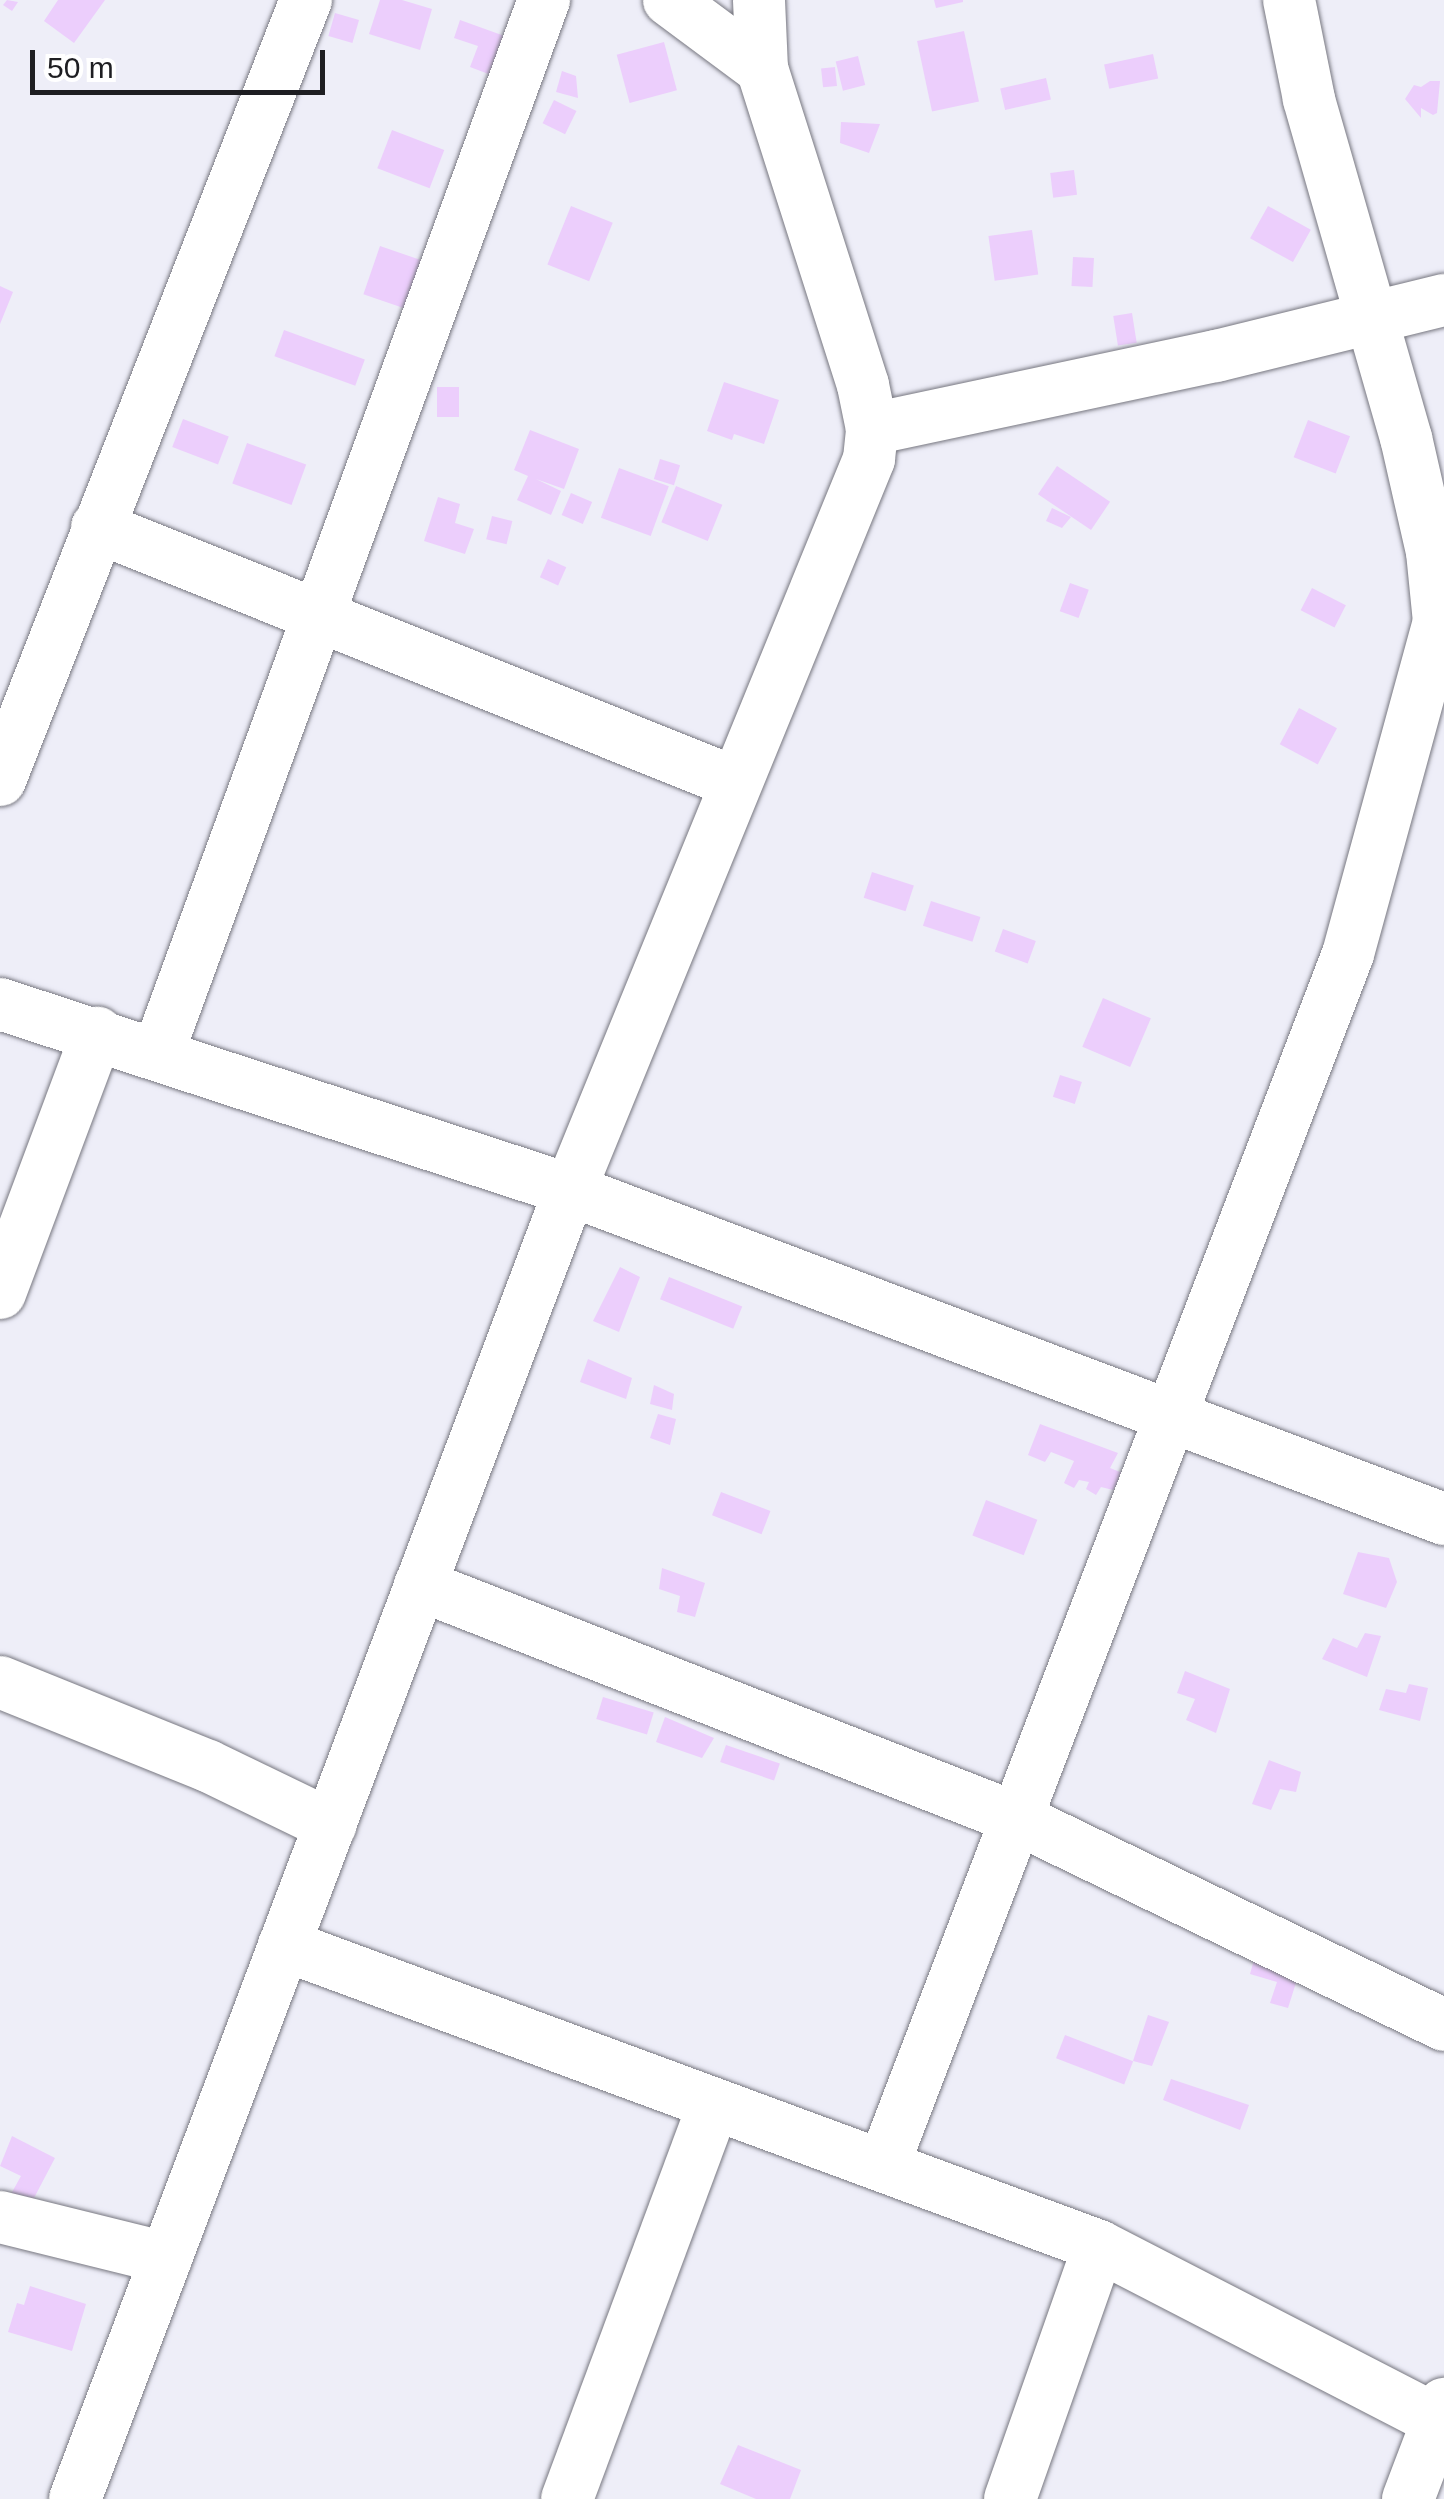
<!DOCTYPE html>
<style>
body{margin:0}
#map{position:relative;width:1444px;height:2499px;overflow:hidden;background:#eeeef8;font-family:Arial,sans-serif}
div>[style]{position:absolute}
.building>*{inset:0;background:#eccefc;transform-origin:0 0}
.roads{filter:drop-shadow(0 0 2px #777780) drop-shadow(0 0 2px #777780)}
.minor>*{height:52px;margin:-26px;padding:0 26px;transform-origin:26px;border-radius:26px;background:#fff}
span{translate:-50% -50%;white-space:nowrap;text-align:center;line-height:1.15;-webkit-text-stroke:10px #fff;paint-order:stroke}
.scale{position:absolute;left:30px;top:50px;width:295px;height:45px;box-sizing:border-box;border:5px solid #1e1e22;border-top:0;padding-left:12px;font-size:30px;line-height:35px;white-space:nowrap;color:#1e1e22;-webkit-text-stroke:8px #fff;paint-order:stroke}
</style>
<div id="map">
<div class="building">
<div style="clip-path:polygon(7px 0,18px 2px,12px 11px,3px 5px)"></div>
<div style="clip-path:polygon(58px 0,105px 0,74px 43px,44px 21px)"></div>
<div style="clip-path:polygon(380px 0,402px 0,432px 9px,420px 50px,369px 34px)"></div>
<div style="clip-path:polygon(934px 0,963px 0,963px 2px,936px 8px)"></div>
<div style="left:335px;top:13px;width:25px;height:24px;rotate:16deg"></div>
<div style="clip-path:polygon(460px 20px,513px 39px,499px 78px,470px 67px,478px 46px,454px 38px)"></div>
<div style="left:964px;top:31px;width:72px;height:48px;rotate:78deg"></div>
<div style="left:664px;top:42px;width:50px;height:49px;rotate:75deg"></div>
<div style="left:1153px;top:54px;width:25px;height:50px;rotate:78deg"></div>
<div style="left:858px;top:56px;width:30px;height:23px;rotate:76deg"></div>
<div style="left:835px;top:67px;width:19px;height:14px;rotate:84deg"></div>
<div style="clip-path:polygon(562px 71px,576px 76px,578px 98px,556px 92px)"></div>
<div style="left:1046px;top:78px;width:22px;height:47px;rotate:77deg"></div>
<div style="clip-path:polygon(1430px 81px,1440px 81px,1437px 113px,1433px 115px,1421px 108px,1421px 118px,1405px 99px,1414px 85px,1421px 87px)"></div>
<div style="left:554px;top:100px;width:25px;height:26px;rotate:26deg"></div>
<div style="clip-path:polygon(841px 122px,880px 124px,869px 153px,840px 143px)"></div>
<div style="left:392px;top:130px;width:56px;height:41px;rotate:21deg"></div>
<div style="left:1074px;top:170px;width:25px;height:24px;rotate:83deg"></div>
<div style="left:571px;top:206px;width:45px;height:63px;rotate:22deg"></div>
<div style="left:1268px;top:206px;width:49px;height:37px;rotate:29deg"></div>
<div style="left:1032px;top:230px;width:45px;height:44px;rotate:82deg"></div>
<div style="left:380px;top:246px;width:60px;height:51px;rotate:19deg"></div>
<div style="left:1073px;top:257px;width:21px;height:29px;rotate:3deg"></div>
<div style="clip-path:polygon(0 286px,13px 292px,0 324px)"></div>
<div style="left:1132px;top:313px;width:30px;height:19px;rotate:81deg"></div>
<div style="left:284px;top:330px;width:86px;height:28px;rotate:20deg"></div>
<div style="clip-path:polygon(724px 382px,779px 400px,764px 444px,734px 434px,732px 440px,707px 431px)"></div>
<div style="left:437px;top:387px;width:22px;height:30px"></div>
<div style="left:183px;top:419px;width:49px;height:30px;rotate:21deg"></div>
<div style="left:1308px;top:420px;width:45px;height:40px;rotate:21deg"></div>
<div style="clip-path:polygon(530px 430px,579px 449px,564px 489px,536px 479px,561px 491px,551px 515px,517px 500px,528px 476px,514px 470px)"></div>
<div style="left:247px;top:443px;width:63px;height:43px;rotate:20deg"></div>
<div style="left:660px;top:459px;width:21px;height:21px;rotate:17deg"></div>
<div style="left:1057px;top:466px;width:64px;height:34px;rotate:34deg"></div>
<div style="left:619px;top:468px;width:53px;height:53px;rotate:20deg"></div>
<div style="left:676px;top:486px;width:50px;height:39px;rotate:22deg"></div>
<div style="left:571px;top:493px;width:23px;height:24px;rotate:23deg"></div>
<div style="clip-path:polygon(438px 497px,460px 504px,455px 523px,474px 529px,465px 554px,424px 541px)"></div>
<div style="clip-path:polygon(1052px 508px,1071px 517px,1062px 528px,1046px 521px)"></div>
<div style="left:492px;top:516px;width:21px;height:24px;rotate:14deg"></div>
<div style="left:548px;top:559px;width:20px;height:20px;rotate:24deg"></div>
<div style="left:1070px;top:583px;width:20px;height:30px;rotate:20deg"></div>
<div style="left:1312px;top:588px;width:38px;height:25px;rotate:27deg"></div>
<div style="left:1299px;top:708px;width:43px;height:41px;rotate:28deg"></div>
<div style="left:872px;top:872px;width:44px;height:27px;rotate:18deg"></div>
<div style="left:931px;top:901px;width:52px;height:26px;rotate:18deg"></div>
<div style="left:1003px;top:929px;width:35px;height:24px;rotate:20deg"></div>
<div style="left:1103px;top:998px;width:52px;height:53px;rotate:23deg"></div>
<div style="left:1060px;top:1075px;width:23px;height:23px;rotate:18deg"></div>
<div style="clip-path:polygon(620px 1267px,640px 1277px,619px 1332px,593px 1321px)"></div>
<div style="left:669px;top:1277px;width:79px;height:24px;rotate:22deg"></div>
<div style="clip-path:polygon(588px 1359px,632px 1378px,626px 1399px,580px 1382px)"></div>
<div style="clip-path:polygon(654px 1385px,674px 1394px,672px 1410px,650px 1404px)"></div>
<div style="clip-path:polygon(658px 1414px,676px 1419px,670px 1445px,650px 1438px)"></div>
<div style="clip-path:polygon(1040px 1424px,1118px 1453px,1110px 1468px,1125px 1474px,1113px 1490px,1101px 1487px,1096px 1495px,1086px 1489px,1089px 1482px,1079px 1480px,1074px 1488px,1064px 1483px,1074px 1461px,1051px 1452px,1045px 1462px,1028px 1455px)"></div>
<div style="left:721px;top:1492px;width:53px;height:25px;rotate:21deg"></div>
<div style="left:986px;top:1500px;width:55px;height:38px;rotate:21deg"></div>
<div style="clip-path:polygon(1358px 1552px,1389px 1558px,1397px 1582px,1386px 1608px,1343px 1594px)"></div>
<div style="clip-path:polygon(662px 1568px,705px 1583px,695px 1617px,677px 1612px,680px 1596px,659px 1589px)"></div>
<div style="clip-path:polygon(1365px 1633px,1381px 1636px,1367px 1677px,1322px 1659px,1333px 1638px,1357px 1648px)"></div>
<div style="clip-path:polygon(1185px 1671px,1230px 1689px,1216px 1733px,1186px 1720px,1195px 1699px,1177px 1693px)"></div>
<div style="clip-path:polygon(1409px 1684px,1428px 1688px,1420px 1721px,1379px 1710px,1386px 1689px,1406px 1693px)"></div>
<div style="left:603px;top:1697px;width:53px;height:23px;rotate:17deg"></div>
<div style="clip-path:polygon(665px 1717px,714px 1738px,702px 1758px,656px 1742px)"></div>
<div style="left:726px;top:1745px;width:57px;height:18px;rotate:19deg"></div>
<div style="clip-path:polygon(1269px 1760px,1301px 1772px,1296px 1792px,1280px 1789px,1271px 1810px,1252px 1804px)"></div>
<div style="clip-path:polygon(1256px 1953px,1301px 1967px,1288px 2008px,1270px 2003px,1277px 1982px,1250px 1974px)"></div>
<div style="clip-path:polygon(1148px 2015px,1169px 2022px,1152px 2066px,1133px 2061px)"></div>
<div style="left:1065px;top:2035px;width:73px;height:25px;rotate:21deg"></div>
<div style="clip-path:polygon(1171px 2079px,1249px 2105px,1240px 2130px,1163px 2100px)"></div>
<div style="clip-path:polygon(12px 2136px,55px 2158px,34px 2198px,11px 2194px,21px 2176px,0 2166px)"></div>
<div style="clip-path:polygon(30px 2286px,86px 2304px,72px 2351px,8px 2332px,17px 2303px,24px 2305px)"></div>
<div style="clip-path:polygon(738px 2445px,801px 2470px,790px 2499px,756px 2499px,720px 2484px)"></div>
</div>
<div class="roads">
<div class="minor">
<div style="left:669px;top:0;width:116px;rotate:36.6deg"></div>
<div style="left:872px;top:429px;width:352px;rotate:-12deg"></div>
<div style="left:1216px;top:356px;width:235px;rotate:-13.8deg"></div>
<div style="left:97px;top:527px;width:688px;rotate:21.83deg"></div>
<div style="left:0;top:780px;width:838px;rotate:-68.58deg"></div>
<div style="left:0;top:1004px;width:600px;rotate:18.07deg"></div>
<div style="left:570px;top:1190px;width:934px;rotate:20.63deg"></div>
<div style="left:158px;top:1053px;width:1122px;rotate:-69.87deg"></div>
<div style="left:0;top:1293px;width:278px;rotate:-69.5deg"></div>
<div style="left:420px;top:1585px;width:642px;rotate:21.37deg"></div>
<div style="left:1018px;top:1819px;width:473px;rotate:25.8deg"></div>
<div style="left:0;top:1682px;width:224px;rotate:22deg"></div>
<div style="left:208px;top:1766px;width:136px;rotate:25.8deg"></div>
<div style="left:284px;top:1945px;width:869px;rotate:20.27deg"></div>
<div style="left:1099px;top:2246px;width:388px;rotate:27.3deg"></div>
<div style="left:883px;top:2166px;width:1298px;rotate:-69.01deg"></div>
<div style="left:1348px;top:954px;width:344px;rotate:-74.7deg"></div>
<div style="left:1439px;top:622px;width:70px;rotate:-95.7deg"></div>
<div style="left:1432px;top:552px;width:117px;rotate:-102.8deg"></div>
<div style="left:1406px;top:438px;width:353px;rotate:-106deg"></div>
<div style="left:1309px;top:99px;width:101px;rotate:-101.4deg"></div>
<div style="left:0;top:2217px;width:171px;rotate:13.9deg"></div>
<div style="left:75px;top:2499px;width:1399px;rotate:-69.29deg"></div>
<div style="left:570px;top:1190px;width:790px;rotate:-67.75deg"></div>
<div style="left:869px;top:459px;width:30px;rotate:-84deg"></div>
<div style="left:872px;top:429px;width:45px;rotate:-101.6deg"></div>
<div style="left:863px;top:385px;width:332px;rotate:-107.7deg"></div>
<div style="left:762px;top:69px;width:69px;rotate:-92.5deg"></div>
<div style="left:567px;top:2499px;width:421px;rotate:-69.6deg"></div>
<div style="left:1010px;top:2499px;width:268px;rotate:-70.6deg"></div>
<div style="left:1408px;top:2499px;width:102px;rotate:-69.2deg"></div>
</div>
</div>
<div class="scale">50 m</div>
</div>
